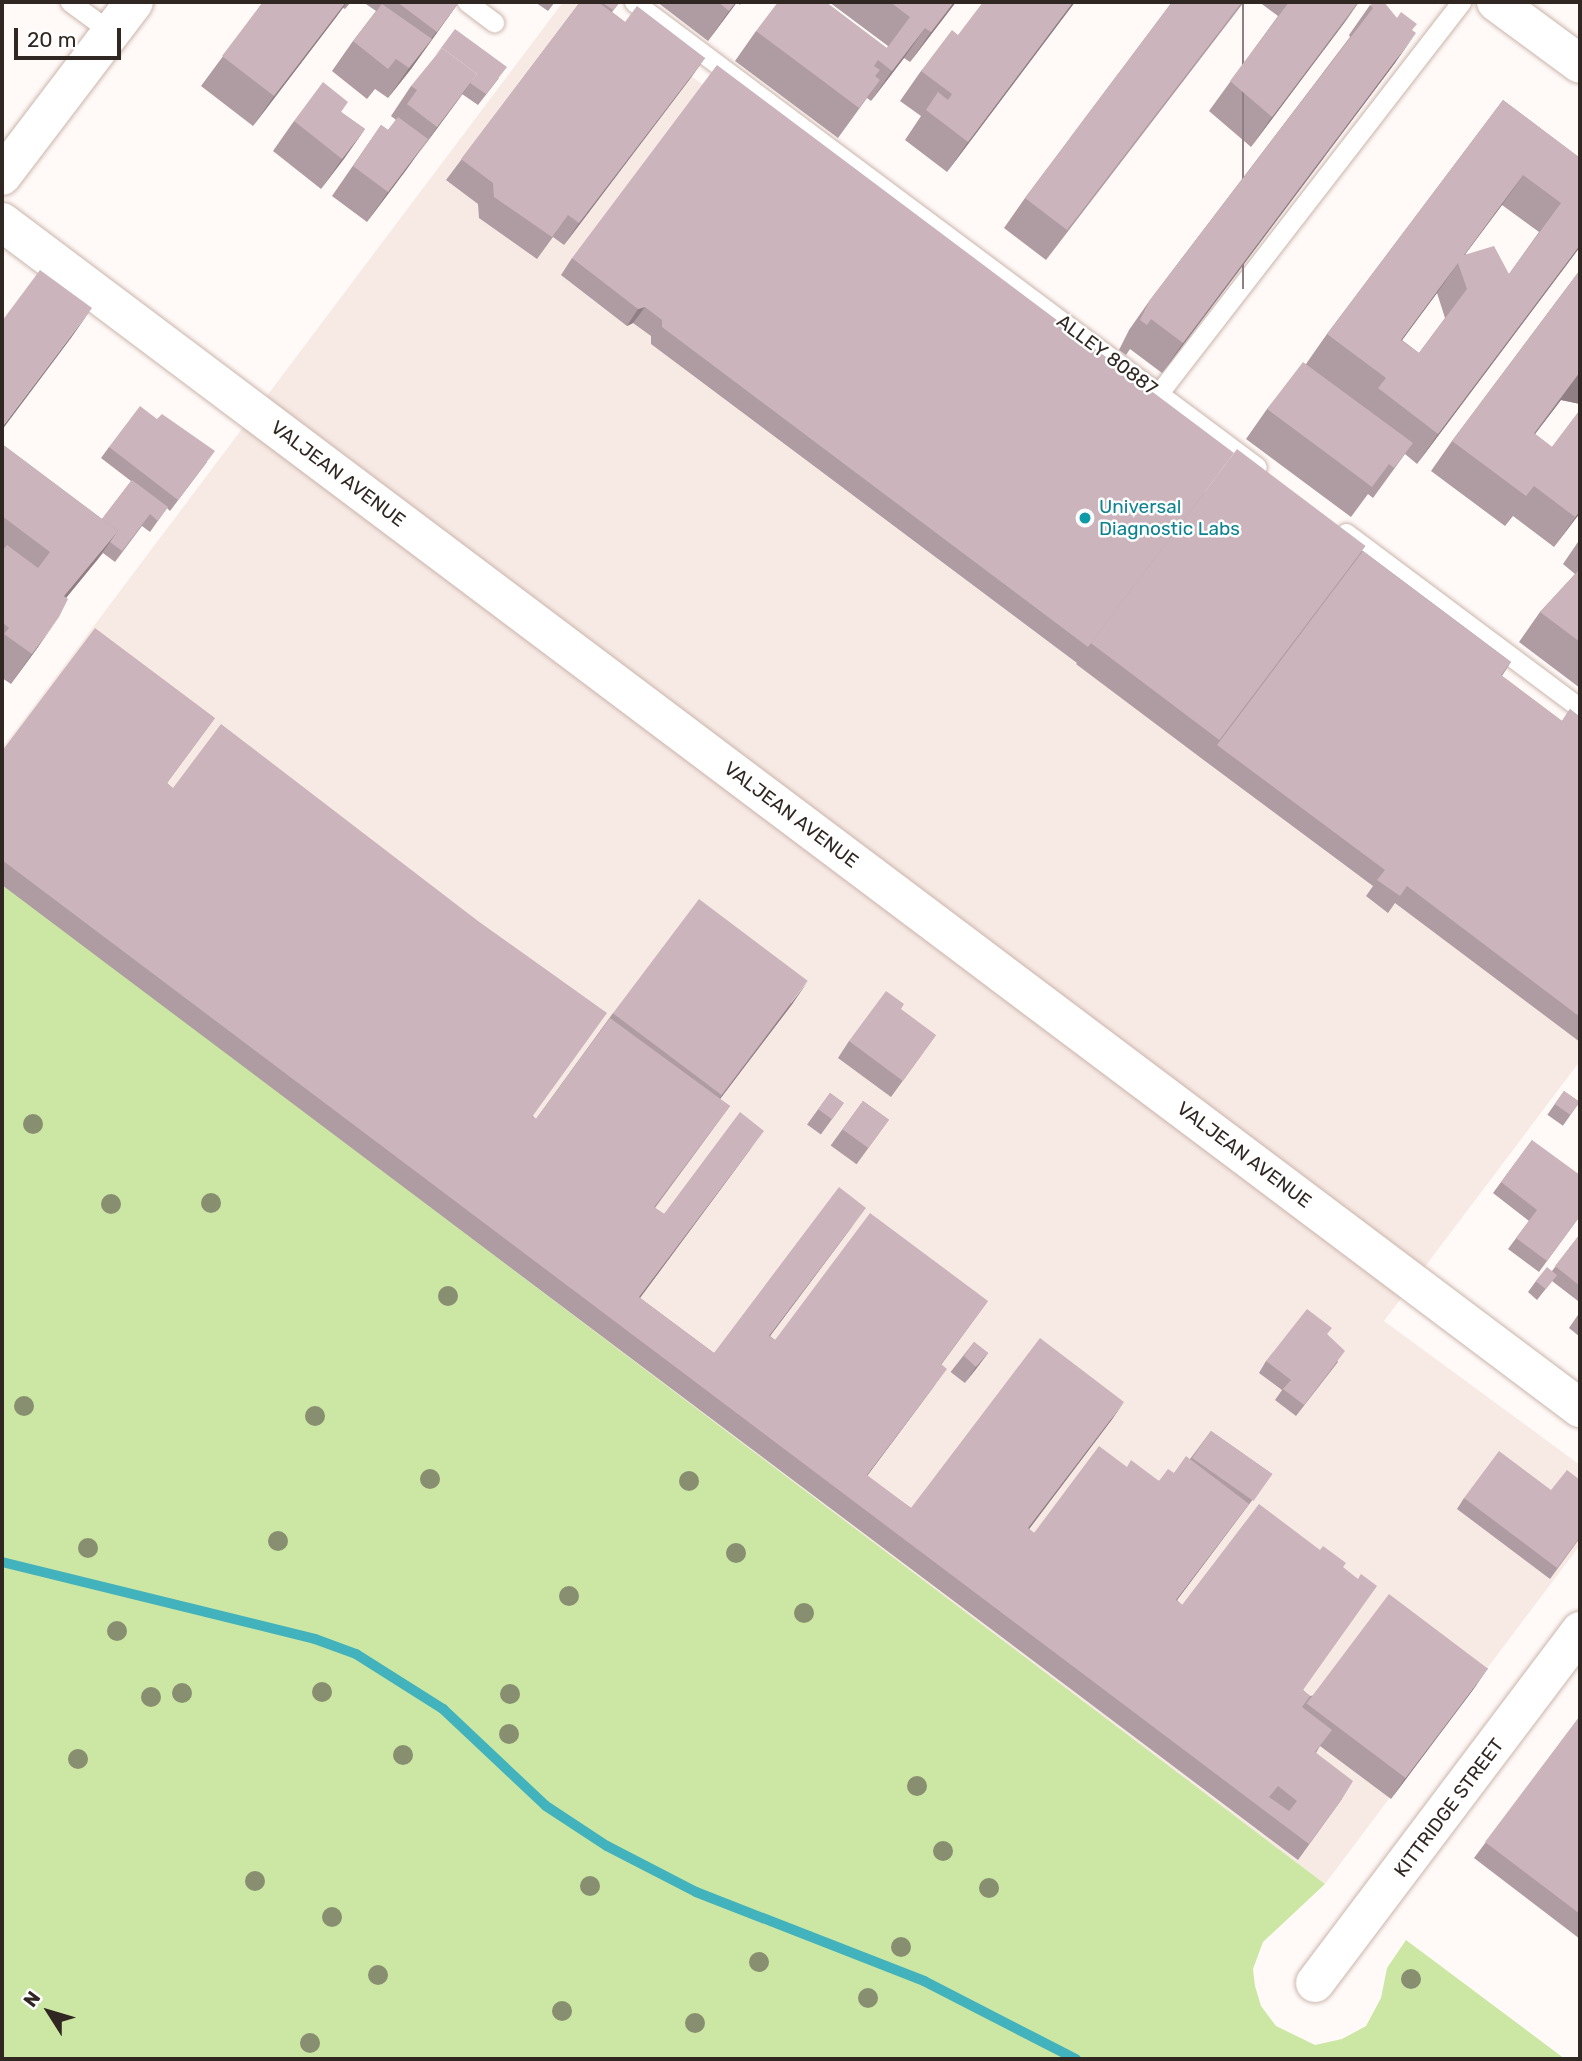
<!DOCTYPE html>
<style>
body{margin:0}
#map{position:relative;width:1582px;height:2061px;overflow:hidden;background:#fffaf8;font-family:Rubik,sans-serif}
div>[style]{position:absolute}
.built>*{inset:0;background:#f7eae5}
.green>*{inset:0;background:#cce7a4}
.stream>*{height:10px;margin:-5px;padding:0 5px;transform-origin:5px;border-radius:5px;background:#42b2bc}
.roads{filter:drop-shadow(0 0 2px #cbb4ab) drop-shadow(0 0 2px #cbb4ab)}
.lane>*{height:19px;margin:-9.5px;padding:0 9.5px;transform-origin:9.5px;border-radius:9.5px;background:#fff}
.street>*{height:38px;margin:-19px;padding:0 19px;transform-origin:19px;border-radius:19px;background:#fff}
.secondary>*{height:38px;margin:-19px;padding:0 19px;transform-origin:19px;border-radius:19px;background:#fff}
.primary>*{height:38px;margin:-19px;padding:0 19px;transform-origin:19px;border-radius:19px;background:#fff}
.trees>*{width:20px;height:20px;margin:-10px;border-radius:50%;background:#888f70}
.wall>*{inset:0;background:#af9ba2;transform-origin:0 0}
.shaded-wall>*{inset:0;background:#8f7e84;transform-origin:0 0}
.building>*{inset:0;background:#ccb4bc;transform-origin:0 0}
.dots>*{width:19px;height:19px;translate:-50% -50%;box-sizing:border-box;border:4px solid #fff;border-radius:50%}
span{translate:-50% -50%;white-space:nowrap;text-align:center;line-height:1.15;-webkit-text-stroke:5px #fff;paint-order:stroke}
.street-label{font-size:19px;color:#302723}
.culture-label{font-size:19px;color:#0d838f}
.left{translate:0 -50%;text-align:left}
.frame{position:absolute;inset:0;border:4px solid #302723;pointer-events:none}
.north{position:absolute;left:14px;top:1977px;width:70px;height:70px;-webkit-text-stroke:5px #fff;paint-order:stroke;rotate:307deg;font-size:19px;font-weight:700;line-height:28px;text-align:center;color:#302723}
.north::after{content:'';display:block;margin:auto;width:24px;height:32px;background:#302723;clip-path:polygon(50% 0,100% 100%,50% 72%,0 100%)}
.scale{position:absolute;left:14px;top:28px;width:107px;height:32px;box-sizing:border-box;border:4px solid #302723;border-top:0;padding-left:9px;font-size:21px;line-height:24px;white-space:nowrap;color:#302723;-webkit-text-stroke:5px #fff;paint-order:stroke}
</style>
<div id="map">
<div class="built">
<div style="clip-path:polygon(563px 2px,592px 2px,1580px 740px,1580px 1061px,1384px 1321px,1580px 1465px,1580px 1545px,1325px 1884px,2px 883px,2px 748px)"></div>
</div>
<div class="green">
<div style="clip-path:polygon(2px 883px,1325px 1884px,1263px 1942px,1253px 1969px,1255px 1986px,1261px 2006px,1276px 2026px,1315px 2045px,1342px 2039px,1366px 2026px,1381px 1998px,1387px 1968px,1406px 1940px,1565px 2059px,2px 2059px)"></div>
</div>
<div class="stream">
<div style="left:2px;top:1562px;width:322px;rotate:13.8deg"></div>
<div style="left:315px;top:1639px;width:44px;rotate:20.1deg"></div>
<div style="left:356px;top:1654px;width:103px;rotate:32.3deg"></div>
<div style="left:443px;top:1709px;width:141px;rotate:43.3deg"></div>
<div style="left:546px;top:1806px;width:73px;rotate:33.3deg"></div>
<div style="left:607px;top:1846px;width:100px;rotate:27.3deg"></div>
<div style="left:696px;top:1892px;width:245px;rotate:21.3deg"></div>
<div style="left:924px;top:1981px;width:171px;rotate:27.2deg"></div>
</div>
<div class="roads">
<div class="lane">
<div style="left:70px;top:2px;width:51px;rotate:36.2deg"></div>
<div style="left:467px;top:2px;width:34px;rotate:37deg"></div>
<div style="left:634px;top:2px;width:777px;rotate:36.74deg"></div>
<div style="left:1159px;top:393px;width:494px;rotate:-52.3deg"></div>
<div style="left:1346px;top:533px;width:292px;rotate:36.8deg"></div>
</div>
<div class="street">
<div style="left:2px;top:222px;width:1974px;rotate:36.93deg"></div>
<div style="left:1315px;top:1983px;width:441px;rotate:-53deg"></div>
</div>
<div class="secondary">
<div style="left:2px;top:176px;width:218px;rotate:-52.8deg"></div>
</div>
<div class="primary">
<div style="left:1496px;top:2px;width:104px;rotate:36.4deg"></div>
</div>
</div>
<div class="trees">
<div style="left:33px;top:1124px"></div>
<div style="left:211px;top:1203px"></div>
<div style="left:111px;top:1204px"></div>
<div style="left:448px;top:1296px"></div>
<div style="left:24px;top:1406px"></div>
<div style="left:315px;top:1416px"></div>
<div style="left:430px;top:1479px"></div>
<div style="left:689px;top:1481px"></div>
<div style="left:278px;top:1541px"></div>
<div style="left:88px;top:1548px"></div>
<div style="left:736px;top:1553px"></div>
<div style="left:569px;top:1596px"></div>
<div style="left:804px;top:1613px"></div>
<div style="left:117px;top:1631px"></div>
<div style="left:322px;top:1692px"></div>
<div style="left:182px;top:1693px"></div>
<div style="left:510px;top:1694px"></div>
<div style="left:151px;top:1697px"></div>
<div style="left:509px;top:1734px"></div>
<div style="left:403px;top:1755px"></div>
<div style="left:78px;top:1759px"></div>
<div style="left:917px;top:1786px"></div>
<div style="left:943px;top:1851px"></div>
<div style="left:255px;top:1881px"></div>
<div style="left:590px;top:1886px"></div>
<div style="left:989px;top:1888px"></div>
<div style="left:332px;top:1917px"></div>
<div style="left:901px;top:1947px"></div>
<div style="left:759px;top:1962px"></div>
<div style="left:378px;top:1975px"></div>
<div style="left:1411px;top:1979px"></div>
<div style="left:868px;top:1998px"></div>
<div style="left:562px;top:2011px"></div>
<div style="left:695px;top:2023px"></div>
<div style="left:310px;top:2043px"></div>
</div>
<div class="wall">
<div style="clip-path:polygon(263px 2px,351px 2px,345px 9px,343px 8px,253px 126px,201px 86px)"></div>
<div style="clip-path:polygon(363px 2px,459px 2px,411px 69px,388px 98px,375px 89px,367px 99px,332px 71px,353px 41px,376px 11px)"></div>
<div style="clip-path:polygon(535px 2px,555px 2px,548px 11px)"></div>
<div style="clip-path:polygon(580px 2px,620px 2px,612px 12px,625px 22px,705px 58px,564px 245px,553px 237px,537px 259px,479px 218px,478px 204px,446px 180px)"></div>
<div style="clip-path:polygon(657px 2px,742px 2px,740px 5px,737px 2px,708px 41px)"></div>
<div style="clip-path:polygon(829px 2px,956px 2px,910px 62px,904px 58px,871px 101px,867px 98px,838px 138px,735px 61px,756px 31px,887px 48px,888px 46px)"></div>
<div style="clip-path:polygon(1075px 2px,947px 172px,905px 140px,921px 116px,900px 101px,921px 71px,958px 35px)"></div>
<div style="clip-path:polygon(1172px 2px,1244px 2px,1046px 260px,1004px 228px,1025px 198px)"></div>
<div style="clip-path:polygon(1259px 2px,1359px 2px,1251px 147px,1209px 111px,1278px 16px)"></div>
<div style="clip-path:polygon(1370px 5px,1397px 18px,1412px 30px,1395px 63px,1162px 373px,1130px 349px,1126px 355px,1119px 350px,1129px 330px,1150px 300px,1350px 37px,1349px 35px)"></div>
<div style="clip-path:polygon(499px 78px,478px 105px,462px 94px,367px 222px,332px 196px,381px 125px,388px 130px,396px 120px,391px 116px,411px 86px)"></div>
<div style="clip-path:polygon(evenodd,1503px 100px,1580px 158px,1580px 247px,1417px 464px,1405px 454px,1373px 498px,1368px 494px,1351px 517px,1246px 439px,1267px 409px,1306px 364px,1327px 334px,1503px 100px,1502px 205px,1539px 232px,1509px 274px,1465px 254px,1502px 205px,1503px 100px,1437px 293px,1445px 318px,1419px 353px,1402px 340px,1437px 293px)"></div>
<div style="clip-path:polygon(341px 112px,365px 129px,321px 189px,273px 151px,294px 121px)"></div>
<div style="clip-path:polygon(572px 258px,1363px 551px,1511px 662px,1502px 676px,1562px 721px,1570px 709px,1580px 717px,1580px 1042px,1395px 903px,1388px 913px,1366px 896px,1373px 886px,1205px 761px,1076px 664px,1077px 663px,651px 344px,651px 336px,633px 323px,627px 326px,561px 275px)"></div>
<div style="clip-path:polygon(1580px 270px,1580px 404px,1561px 400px,1535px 434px,1552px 447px,1580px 410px,1580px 513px,1554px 547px,1513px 516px,1505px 526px,1431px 471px,1452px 441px)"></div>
<div style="clip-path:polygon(2px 444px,102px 519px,131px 481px,101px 458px,109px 447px,207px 462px,170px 511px,167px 508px,150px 532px,142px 526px,115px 562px,103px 553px,66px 598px,38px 647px,11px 684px,2px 678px)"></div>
<div style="clip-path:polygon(1580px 539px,1580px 688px,1519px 642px,1540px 612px,1575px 574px,1563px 564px)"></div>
<div style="clip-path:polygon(215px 718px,167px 783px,536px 1119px,613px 1013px,793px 1003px,720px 1099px,730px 1106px,655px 1208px,664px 1214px,752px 1147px,640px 1298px,714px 1353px,854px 1224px,770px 1336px,775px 1340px,988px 1301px,941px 1365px,935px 1385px,867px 1476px,911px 1508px,1113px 1418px,1029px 1529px,1034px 1533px,1127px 1467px,1159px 1481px,1174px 1473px,1190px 1459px,1211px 1431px,1272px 1474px,1177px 1600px,1182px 1605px,1343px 1567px,1303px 1690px,1310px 1696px,1488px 1668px,1391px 1799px,1320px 1746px,1316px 1753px,1342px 1799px,1298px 1860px,2px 885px,2px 751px)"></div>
<div style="clip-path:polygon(936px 1035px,891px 1097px,838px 1058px,849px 1041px)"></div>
<div style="left:1564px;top:1091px;width:19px;height:29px;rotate:35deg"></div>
<div style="left:830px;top:1093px;width:17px;height:39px;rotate:36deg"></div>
<div style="left:863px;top:1101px;width:32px;height:55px;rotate:36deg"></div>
<div style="clip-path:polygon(1532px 1140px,1580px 1216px,1539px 1272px,1508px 1249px,1529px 1221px,1493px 1193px)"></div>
<div style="clip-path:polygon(1580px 1234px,1580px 1298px,1578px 1301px,1552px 1281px,1537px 1300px,1528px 1292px,1536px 1281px,1552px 1271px)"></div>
<div style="clip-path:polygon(1580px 1312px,1580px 1337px,1569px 1328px)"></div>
<div style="clip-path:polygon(1327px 1334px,1338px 1362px,1296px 1416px,1275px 1400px,1282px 1390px,1259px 1373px,1266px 1361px)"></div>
<div style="left:974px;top:1342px;width:18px;height:38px;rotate:38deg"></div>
<div style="clip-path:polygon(1464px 1498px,1580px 1538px,1550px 1579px,1457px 1509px)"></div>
<div style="clip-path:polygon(1580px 1716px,1580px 1939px,1474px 1858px)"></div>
</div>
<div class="shaded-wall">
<div style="clip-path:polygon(346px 2px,347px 2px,337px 16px,253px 126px,274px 96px)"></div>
<div style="clip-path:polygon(459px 2px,411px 69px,388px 98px,409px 68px)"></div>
<div style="clip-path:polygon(736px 2px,737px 2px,708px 41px,729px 11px)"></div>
<div style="clip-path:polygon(954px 2px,956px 2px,910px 62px,931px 32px)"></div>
<div style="clip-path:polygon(1073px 2px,1075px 2px,947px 172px,968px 142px)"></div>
<div style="left:1242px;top:2px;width:2px;height:287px"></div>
<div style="clip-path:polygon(1359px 2px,1345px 22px,1251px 147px,1272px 117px)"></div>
<div style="clip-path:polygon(925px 28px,904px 58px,871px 101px,892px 71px)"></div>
<div style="clip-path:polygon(1416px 33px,1395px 63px,1162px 373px,1183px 343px)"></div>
<div style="clip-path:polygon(705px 58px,690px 79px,564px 245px,579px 223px)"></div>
<div style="clip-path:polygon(477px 74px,456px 103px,416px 157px,437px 127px)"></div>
<div style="clip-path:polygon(365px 129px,344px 159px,321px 189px,342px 159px)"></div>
<div style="clip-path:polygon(428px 139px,407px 169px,367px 222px,388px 192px)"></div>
<div style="clip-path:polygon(1523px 175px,1502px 205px,1458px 264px,1458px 263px)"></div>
<div style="clip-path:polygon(1580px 245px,1580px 247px,1417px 464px,1438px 434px)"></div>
<div style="clip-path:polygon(1458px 263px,1437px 293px,1380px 370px,1401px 340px)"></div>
<div style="clip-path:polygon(645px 307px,633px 323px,627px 326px,638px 309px)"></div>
<div style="clip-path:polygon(92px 308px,71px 338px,2px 430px,3px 426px)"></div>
<div style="clip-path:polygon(1580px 372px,1580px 404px,1561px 400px,1513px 463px)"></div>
<div style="clip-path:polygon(1580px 511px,1580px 513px,1554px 547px)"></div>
<div style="clip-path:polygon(118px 531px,97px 560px,43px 626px,64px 596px)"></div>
<div style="clip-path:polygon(59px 617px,38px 647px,11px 684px,32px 654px)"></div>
<div style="clip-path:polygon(808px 981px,793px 1003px,707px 1116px,722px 1095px)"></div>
<div style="clip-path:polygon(764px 1131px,752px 1147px,628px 1314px,639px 1297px)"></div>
<div style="clip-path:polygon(866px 1208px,758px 1352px,769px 1336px)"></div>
<div style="clip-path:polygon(988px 1353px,976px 1369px,965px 1383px,976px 1367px)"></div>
<div style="clip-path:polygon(947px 1369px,935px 1385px,855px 1492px,867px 1475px)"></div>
<div style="clip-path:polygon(1124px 1402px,1113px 1418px,1017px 1545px,1028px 1528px)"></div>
<div style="clip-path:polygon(1249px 1504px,1165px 1616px,1176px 1600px)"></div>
<div style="clip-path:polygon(1488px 1668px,1473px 1690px,1391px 1799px,1406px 1777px)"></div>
</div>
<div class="building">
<div style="clip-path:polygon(263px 2px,346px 2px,274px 96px,222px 56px)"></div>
<div style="clip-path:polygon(397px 2px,459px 2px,437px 32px)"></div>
<div style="clip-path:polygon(580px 2px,598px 2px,625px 22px,637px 6px,705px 58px,579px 223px,568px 215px,552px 237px,494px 197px,493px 183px,461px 159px)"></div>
<div style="clip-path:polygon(601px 2px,620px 2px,613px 10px)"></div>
<div style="clip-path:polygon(718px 2px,736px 2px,729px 11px)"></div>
<div style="clip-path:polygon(778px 2px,826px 2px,887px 48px,910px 17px,890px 2px,954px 2px,931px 32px,925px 28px,892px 71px,878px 60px,874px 66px,880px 70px,875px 76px,880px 80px,859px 108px,756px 31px)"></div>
<div style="clip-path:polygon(983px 2px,1073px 2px,968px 142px,926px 110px,938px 92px,948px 100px,952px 94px,921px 71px,952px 30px,958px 35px)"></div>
<div style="clip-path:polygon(1172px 2px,1242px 2px,1067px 230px,1025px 198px)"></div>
<div style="clip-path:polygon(1289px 2px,1358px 2px,1272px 117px,1230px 81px)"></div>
<div style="clip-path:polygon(1375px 2px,1384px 2px,1397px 18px,1401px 12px,1417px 24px,1412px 30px,1416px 33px,1183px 343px,1151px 319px,1147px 325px,1140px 320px,1150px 300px,1373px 8px,1370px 5px)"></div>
<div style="clip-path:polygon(382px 4px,432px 39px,409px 68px,396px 59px,388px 69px,353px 41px)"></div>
<div style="clip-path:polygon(455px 29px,507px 67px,486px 94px,470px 83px,477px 74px,442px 48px,435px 56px)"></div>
<div style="clip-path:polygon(442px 48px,477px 74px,437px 127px,407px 104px,417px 90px,411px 86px)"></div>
<div style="clip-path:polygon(717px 65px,1234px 453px,1088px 647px,662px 327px,662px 320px,645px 307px,638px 309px,572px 258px)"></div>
<div style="clip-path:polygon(323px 82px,348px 102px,341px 112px,365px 129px,342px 159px,294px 121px)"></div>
<div style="clip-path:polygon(evenodd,1503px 100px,1580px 158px,1580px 245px,1438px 434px,1378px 388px,1386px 378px,1327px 334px,1503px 100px,1523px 175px,1561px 203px,1509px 274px,1494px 246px,1464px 255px,1523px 175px,1503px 100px,1458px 263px,1467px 289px,1419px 353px,1401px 340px,1458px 263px)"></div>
<div style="clip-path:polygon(398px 117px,428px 139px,388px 192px,353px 166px,381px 125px,388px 130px)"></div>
<div style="clip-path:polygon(40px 270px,92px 308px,3px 426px,2px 426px,2px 321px)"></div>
<div style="clip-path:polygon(1580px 270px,1580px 372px,1534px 433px,1552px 447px,1580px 410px,1580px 511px,1575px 517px,1534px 486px,1526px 496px,1452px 441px)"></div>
<div style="clip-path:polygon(1303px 362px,1413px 443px,1394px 468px,1389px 464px,1372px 487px,1267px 409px)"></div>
<div style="clip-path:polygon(140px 406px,157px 419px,162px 414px,215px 451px,178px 500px,109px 447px)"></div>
<div style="clip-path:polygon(2px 444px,118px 531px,64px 596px,68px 599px,59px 617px,32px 654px,4px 634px,9px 628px,2px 622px,2px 549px,3px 550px,7px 545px,38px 568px,50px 552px,2px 516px)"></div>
<div style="left:1237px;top:449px;width:161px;height:243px;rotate:37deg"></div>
<div style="clip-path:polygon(132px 480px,168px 507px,158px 521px,150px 514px,122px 551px,110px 542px,118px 531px,102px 519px)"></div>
<div style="clip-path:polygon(1363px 551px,1511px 662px,1501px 675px,1562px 721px,1570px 709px,1580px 717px,1580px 1017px,1407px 886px,1400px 896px,1377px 880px,1385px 870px,1217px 745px)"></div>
<div style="clip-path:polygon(1580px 569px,1580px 642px,1540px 612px)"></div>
<div style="clip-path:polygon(evenodd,95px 628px,215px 718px,167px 783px,173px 788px,221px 724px,478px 921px,607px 1013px,532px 1117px,536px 1119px,610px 1018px,730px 1106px,654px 1207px,664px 1214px,740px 1112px,764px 1131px,639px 1297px,714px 1353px,839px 1187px,866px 1208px,769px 1336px,775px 1340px,870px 1213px,988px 1301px,941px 1364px,947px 1369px,867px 1475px,911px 1508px,1040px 1338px,1124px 1402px,1028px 1528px,1034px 1533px,1099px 1446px,1127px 1467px,1131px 1460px,1159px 1481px,1168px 1469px,1174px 1473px,1186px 1456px,1249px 1504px,1176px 1600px,1182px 1605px,1259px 1504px,1320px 1550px,1323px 1546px,1346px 1563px,1343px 1567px,1358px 1579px,1361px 1574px,1377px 1586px,1303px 1690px,1310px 1696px,1302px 1707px,1332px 1730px,1315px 1752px,1353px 1781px,1342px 1799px,1309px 1844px,2px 860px,2px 751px,95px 628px,1278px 1786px,1297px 1801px,1289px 1811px,1269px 1797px,1278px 1786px)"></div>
<div style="left:699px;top:899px;width:136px;height:143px;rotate:37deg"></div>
<div style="clip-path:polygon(886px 991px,904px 1004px,901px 1009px,936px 1035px,903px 1081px,849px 1041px)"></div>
<div style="left:1564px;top:1091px;width:19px;height:16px;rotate:35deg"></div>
<div style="left:830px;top:1093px;width:17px;height:20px;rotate:36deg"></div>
<div style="left:863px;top:1101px;width:32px;height:35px;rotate:36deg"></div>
<div style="clip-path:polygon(1532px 1140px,1580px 1175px,1580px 1216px,1547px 1261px,1516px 1238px,1537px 1210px,1501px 1182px)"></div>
<div style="clip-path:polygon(1580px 1234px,1580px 1286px,1555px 1266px)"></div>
<div style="left:1547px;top:1267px;width:13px;height:18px;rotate:39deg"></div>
<div style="clip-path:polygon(1307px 1309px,1332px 1328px,1327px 1334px,1345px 1351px,1304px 1405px,1283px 1389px,1291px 1380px,1266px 1361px)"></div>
<div style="clip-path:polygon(974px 1342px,988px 1353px,976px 1367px,964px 1356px)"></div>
<div style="left:1211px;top:1431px;width:75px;height:33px;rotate:35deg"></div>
<div style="clip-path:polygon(1499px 1451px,1551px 1490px,1567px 1470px,1580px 1480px,1580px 1537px,1557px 1568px,1464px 1498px)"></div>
<div style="left:1389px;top:1594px;width:124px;height:137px;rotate:37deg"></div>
<div style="clip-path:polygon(1580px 1716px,1580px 1914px,1485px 1842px)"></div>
</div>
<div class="dots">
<div style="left:1085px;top:518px;background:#0f9aa8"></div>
</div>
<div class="street-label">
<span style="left:1107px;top:355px;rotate:37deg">ALLEY 80887</span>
<span style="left:338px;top:474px;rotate:37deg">VALJEAN AVENUE</span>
<span style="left:791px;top:815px;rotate:37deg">VALJEAN AVENUE</span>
<span style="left:1244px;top:1155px;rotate:37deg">VALJEAN AVENUE</span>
<span style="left:1449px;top:1808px;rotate:-53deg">KITTRIDGE STREET</span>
</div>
<div class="culture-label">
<span class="left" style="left:1099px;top:518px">Universal<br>Diagnostic Labs</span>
</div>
<div class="frame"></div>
<div class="north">N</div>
<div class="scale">20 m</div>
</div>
